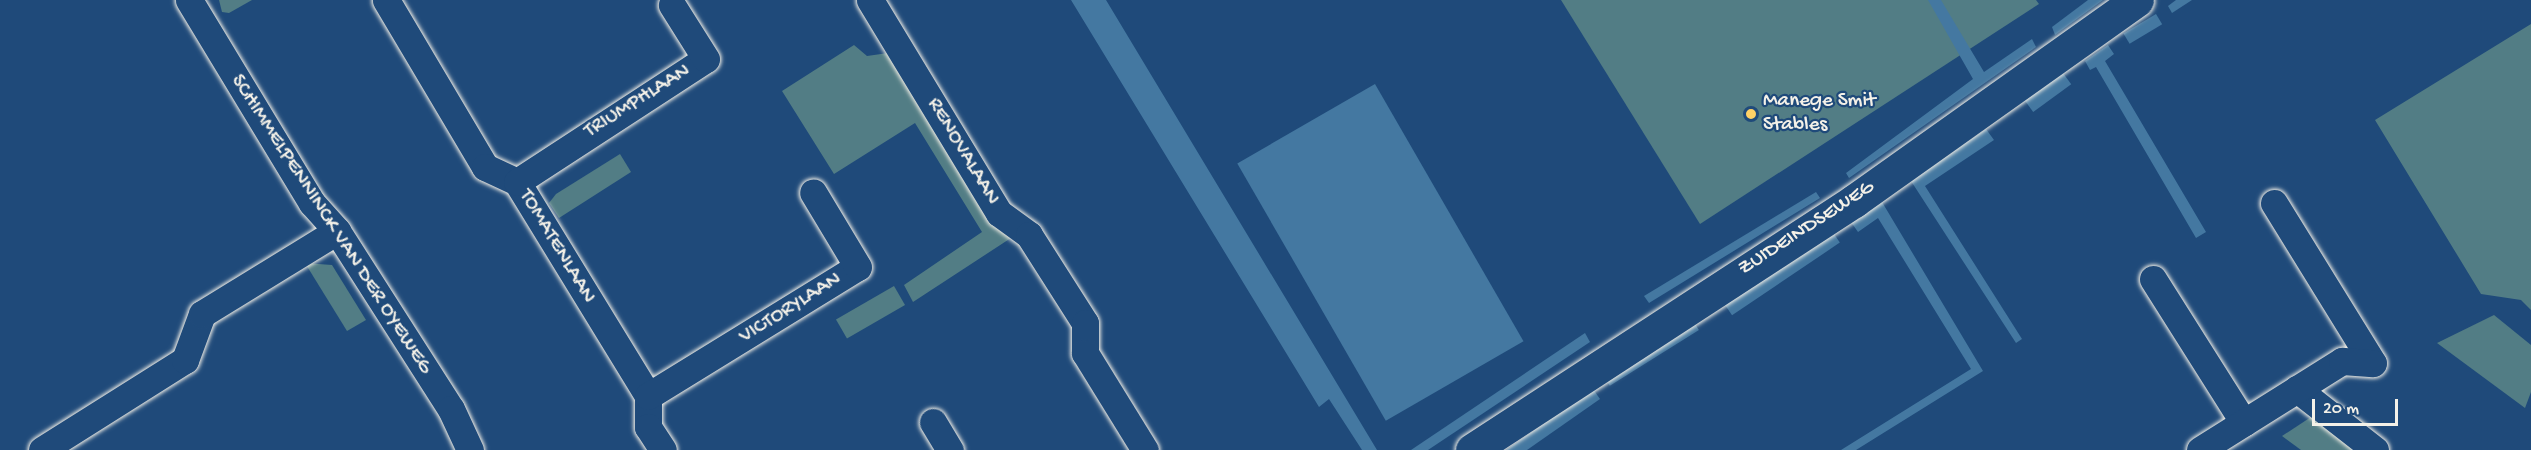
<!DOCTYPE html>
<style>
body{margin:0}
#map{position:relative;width:2531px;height:450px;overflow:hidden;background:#1f4a7a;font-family:"Gochi Hand",sans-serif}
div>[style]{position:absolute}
.green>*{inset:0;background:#527d85;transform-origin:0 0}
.water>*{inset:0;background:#4478a1;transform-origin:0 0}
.roads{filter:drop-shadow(0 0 2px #f4f1e8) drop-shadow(0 0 2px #f4f1e8)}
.minor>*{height:27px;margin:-13.5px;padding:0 13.5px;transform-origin:13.5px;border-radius:13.5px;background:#1f4a7a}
.tertiary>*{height:33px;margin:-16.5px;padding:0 16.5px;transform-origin:16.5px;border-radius:16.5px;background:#1f4a7a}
.dots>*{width:16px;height:16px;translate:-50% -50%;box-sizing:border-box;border:3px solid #1f4a7a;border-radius:50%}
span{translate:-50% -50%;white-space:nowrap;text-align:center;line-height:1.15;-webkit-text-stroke:4.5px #1f4a7a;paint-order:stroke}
.street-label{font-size:21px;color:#f4f1e8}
.poi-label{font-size:21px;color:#f4f1e8}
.left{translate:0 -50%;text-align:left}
.scale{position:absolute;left:2312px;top:399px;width:86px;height:27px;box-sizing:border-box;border:3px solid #f4f1e8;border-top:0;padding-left:8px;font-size:18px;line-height:21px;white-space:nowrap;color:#f4f1e8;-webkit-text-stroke:4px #1f4a7a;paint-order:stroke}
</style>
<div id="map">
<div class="green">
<div style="clip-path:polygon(219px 0,252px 0,229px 13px,222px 12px)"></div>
<div style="clip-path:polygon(1561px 0,2036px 0,2039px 4px,1700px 224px)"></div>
<div style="clip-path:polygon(2531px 24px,2531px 310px,2521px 300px,2481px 294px,2375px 120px)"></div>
<div style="clip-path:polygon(854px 45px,867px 56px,888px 53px,994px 227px,1014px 236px,913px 302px,904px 285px,982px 232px,915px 123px,834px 174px,782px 91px)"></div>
<div style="clip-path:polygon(620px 154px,631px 172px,559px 218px,549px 203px,556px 194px)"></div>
<div style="clip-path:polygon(305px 263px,332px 265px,366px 320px,347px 331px)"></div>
<div style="left:894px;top:286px;width:22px;height:67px;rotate:60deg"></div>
<div style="clip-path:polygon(2494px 315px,2531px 345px,2531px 392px,2525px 408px,2437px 343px)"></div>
<div style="clip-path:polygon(2311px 417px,2353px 450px,2301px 450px,2282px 436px)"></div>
</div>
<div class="water">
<div style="clip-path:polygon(1071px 0,1106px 0,1377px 450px,1362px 450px,1329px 399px,1319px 407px)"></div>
<div style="clip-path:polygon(1928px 0,1941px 0,1984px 72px,2032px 39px,2036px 47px,1849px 178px,1846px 173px,1973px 79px)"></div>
<div style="clip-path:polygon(2088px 0,2103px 0,2055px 35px,2052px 27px)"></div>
<div style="clip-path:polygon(2176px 0,2192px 0,2172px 13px,2168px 6px)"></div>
<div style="left:2156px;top:14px;width:12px;height:38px;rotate:59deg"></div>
<div style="clip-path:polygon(2108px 45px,2114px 54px,2105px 61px,2206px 232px,2196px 238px,2096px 67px,2090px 70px,2085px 61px)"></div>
<div style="left:2063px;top:73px;width:14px;height:47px;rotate:54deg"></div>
<div style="left:1375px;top:84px;width:297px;height:159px;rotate:60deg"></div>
<div style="clip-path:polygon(1986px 129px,1994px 140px,1925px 186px,2022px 339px,2016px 343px,1911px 181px)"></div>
<div style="clip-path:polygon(1816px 192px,1820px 198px,1649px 303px,1644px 296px)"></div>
<div style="clip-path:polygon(1882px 202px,1983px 371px,1856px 450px,1841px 450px,1971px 369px,1878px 218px,1858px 232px,1851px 222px)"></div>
<div style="left:1832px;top:231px;width:14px;height:130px;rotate:56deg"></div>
<div style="left:1692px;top:319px;width:13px;height:105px;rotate:58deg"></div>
<div style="clip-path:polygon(1585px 333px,1590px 342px,1428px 450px,1411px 450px)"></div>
<div style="clip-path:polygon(1593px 389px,1600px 399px,1527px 450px,1506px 450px)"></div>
</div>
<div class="roads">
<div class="minor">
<div style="left:189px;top:0;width:237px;rotate:58.8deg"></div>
<div style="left:312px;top:203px;width:38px;rotate:48deg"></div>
<div style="left:337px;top:231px;width:211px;rotate:57.4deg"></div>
<div style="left:451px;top:409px;width:45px;rotate:65.1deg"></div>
<div style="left:386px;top:0;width:194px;rotate:59.3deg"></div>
<div style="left:485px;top:167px;width:35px;rotate:25deg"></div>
<div style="left:517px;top:182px;width:251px;rotate:58.5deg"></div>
<div style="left:648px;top:396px;width:31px;rotate:90deg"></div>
<div style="left:648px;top:427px;width:27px;rotate:57deg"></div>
<div style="left:870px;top:0;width:249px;rotate:58.8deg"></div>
<div style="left:999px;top:213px;width:37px;rotate:36deg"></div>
<div style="left:1029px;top:235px;width:104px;rotate:57.5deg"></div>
<div style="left:1085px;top:323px;width:30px;rotate:90deg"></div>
<div style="left:1085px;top:353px;width:114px;rotate:58.3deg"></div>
<div style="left:517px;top:182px;width:225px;rotate:-33.1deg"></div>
<div style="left:706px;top:59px;width:64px;rotate:-122.2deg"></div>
<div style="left:2274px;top:203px;width:188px;rotate:58.3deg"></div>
<div style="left:2153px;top:279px;width:170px;rotate:57.7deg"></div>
<div style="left:2297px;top:389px;width:99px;rotate:38deg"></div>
<div style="left:648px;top:396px;width:246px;rotate:-31.6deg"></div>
<div style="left:858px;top:267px;width:87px;rotate:-121deg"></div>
<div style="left:933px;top:422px;width:33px;rotate:59deg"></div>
<div style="left:42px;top:450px;width:169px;rotate:-32.2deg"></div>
<div style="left:185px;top:360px;width:49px;rotate:-69.7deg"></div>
<div style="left:202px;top:314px;width:158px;rotate:-31.6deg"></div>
<div style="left:2200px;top:450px;width:168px;rotate:-32.1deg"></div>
<div style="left:2342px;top:361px;width:31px;rotate:4deg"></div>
</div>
<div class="tertiary">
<div style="left:1472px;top:450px;width:456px;rotate:-33.1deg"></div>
<div style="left:1854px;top:201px;width:347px;rotate:-35.4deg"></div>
</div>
</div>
<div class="dots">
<div style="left:1751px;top:114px;background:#ffd166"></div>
</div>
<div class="street-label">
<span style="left:638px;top:102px;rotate:-32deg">TRIUMPHLAAN</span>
<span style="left:962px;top:152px;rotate:59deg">RENOVALAAN</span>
<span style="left:330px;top:225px;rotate:57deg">SCHIMMELPENNINCK VAN DER OYEWEG</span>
<span style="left:1807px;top:229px;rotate:-33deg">ZUIDEINDSEWEG</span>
<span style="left:556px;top:247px;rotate:59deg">TOMATENLAAN</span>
<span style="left:791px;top:309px;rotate:-32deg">VICTORYLAAN</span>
</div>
<div class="poi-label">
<span class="left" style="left:1763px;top:114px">Manege Smit<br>Stables</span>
</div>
<div class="scale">20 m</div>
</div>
